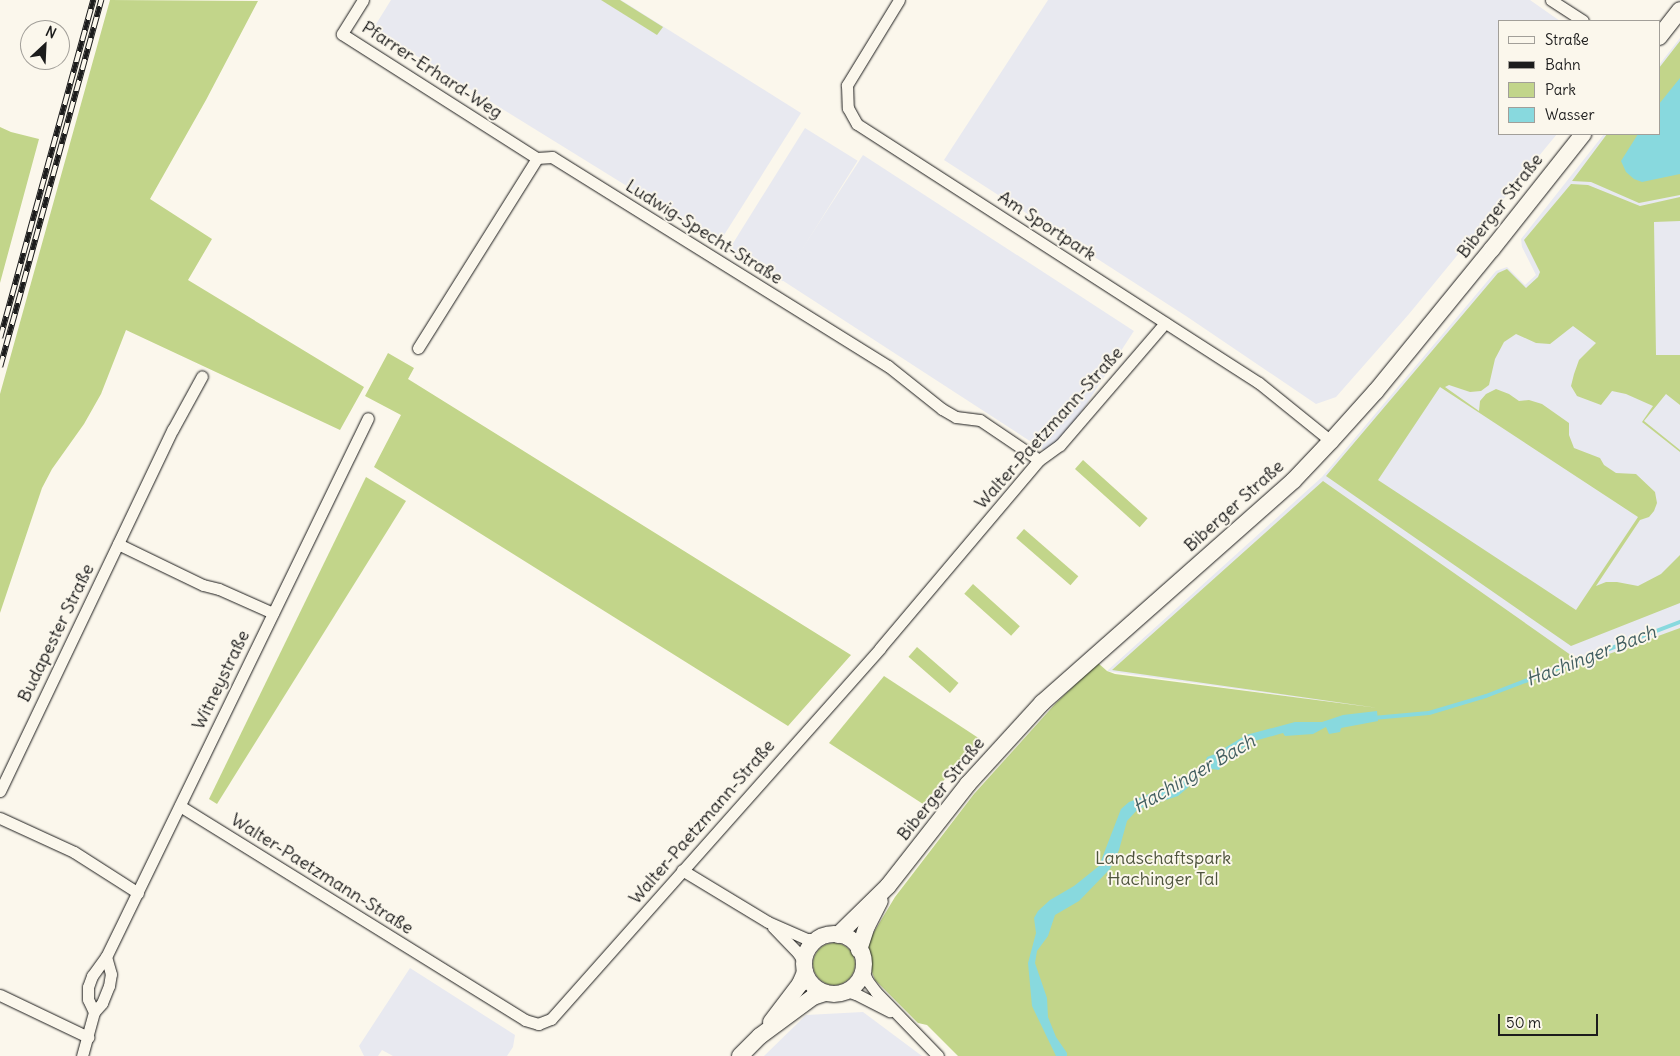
<!DOCTYPE html>
<meta charset="utf-8">
<style>
body{margin:0}
#map{position:relative;width:1680px;height:1056px;overflow:hidden;background:#fbf7ec;font-family:Delius,sans-serif}
div>[style]{position:absolute}
.built>*{inset:0;background:#e8e9f0;transform-origin:0 0}
.green>*{inset:0;background:#c2d58a;transform-origin:0 0}
.round{border-radius:50%}
.water>*{inset:0;background:#88d9de}
.stream>*{height:4px;margin:-2px;padding:0 2px;transform-origin:2px;border-radius:2px;background:#88d9de}
.roads{filter:drop-shadow(0 0 1px #1c1c1c) drop-shadow(0 0 1px #1c1c1c)}
.minor>*{height:11px;margin:-5.5px;padding:0 5.5px;transform-origin:5.5px;border-radius:5.5px;background:#fbf7ec}
.secondary>*{height:16px;margin:-8px;padding:0 8px;transform-origin:8px;border-radius:8px;background:#fbf7ec}
.secondary>.ring{margin:-8px;padding:0;box-sizing:content-box;background:none;border:16px solid #fbf7ec;border-radius:50%}
.rail>*{height:5.5px;margin-top:-2.75px;transform-origin:0;background:repeating-linear-gradient(90deg,#fbf7ec 0 11px,#1c1c1c 0 22px);box-sizing:border-box;border-block:1px solid #1c1c1c}
span{translate:-50% -50%;white-space:nowrap;text-align:center;line-height:1.15;-webkit-text-stroke:4px #fbf7ec;paint-order:stroke}
.street-label{font-size:18px;color:#1c1c1c}
.park-label{font-size:18px;color:#4e543d}
.water-label{font-size:19px;color:#425e60;font-style:italic}
.legend{position:absolute;left:1498px;top:20px;width:162px;height:115px;box-sizing:border-box;background:#fbf7ec;border:1px solid #a29f99;margin:0;padding:6px 9px;list-style:none;font-size:15px;color:#1c1c1c}
.legend li{display:flex;align-items:center;gap:10px;height:25px}
.legend b{width:25px;border:1px solid #a29f99}
.north{position:absolute;left:20px;top:20px;width:50px;height:50px;box-sizing:border-box;background:#fbf7ec;border:1px solid #a29f99;border-radius:50%;rotate:25deg;font-size:14px;font-weight:700;line-height:20px;text-align:center;color:#1c1c1c}
.north::after{content:'';display:block;margin:auto;width:18px;height:22px;background:#1c1c1c;clip-path:polygon(50% 0,100% 100%,50% 72%,0 100%)}
.scale{position:absolute;left:1498px;top:1014px;width:100px;height:22px;box-sizing:border-box;border:2px solid #1c1c1c;border-top:0;padding-left:6px;font-size:15px;line-height:18px;white-space:nowrap;color:#1c1c1c;-webkit-text-stroke:4px #fbf7ec;paint-order:stroke}
</style>
<div id="map">
<div class="built">
<div style="clip-path:polygon(391px 0,621px 0,801px 113px,719px 243px,373px 29px)"></div>
<div style="clip-path:polygon(1048px 0,1530px 0,1560px 21px,1499px 21px,1499px 134px,1557px 134px,1409px 314px,1336px 397px,1316px 404px,1186px 316px,944px 160px)"></div>
<div style="clip-path:polygon(1680px 38px,1680px 750px,1107px 671px,1322px 477px,1496px 271px,1507px 267px,1525px 285px,1536px 275px,1522px 247px,1521px 239px,1604px 134px,1659px 134px,1659px 65px)"></div>
<div style="left:805px;top:128px;width:62px;height:142px;rotate:32deg"></div>
<div style="left:863px;top:155px;width:323px;height:149px;rotate:33deg"></div>
<div style="clip-path:polygon(410px 968px,515px 1035px,513px 1047px,507px 1056px,393px 1056px,382px 1050px,378px 1056px,364px 1056px,359px 1046px)"></div>
<div style="clip-path:polygon(863px 1012px,922px 1056px,764px 1056px,806px 1015px)"></div>
</div>
<div class="green">
<div style="clip-path:polygon(110px 0,258px 1px,206px 100px,150px 199px,212px 239px,188px 280px,364px 387px,340px 430px,126px 330px,101px 394px,84px 424px,52px 469px,42px 488px,0 613px,0 394px)"></div>
<div style="clip-path:polygon(601px 0,620px 0,663px 27px,657px 35px)"></div>
<div style="clip-path:polygon(1680px 41px,1680px 195px,1639px 203px,1591px 182px,1572px 181px,1607px 134px,1659px 134px,1659px 68px)"></div>
<div style="clip-path:polygon(0 127px,11px 132px,39px 139px,0 283px)"></div>
<div style="clip-path:polygon(evenodd,1571px 184px,1588px 185px,1640px 206px,1680px 197px,1680px 221px,1654px 222px,1656px 355px,1680px 355px,1680px 405px,1666px 394px,1644px 421px,1680px 450px,1680px 452px,1642px 422px,1653px 406px,1626px 394px,1612px 391px,1601px 405px,1577px 396px,1571px 386px,1574px 374px,1579px 360px,1596px 343px,1573px 326px,1550px 344px,1536px 343px,1516px 334px,1504px 342px,1495px 359px,1489px 385px,1481px 391px,1470px 392px,1449px 385px,1445px 387px,1479px 411px,1480px 401px,1486px 394px,1496px 389px,1509px 394px,1519px 401px,1529px 400px,1542px 404px,1569px 423px,1569px 435px,1574px 448px,1600px 458px,1604px 465px,1616px 473px,1636px 474px,1655px 492px,1657px 503px,1654px 511px,1649px 517px,1640px 520px,1596px 586px,1606px 582px,1617px 582px,1638px 586px,1661px 574px,1680px 555px,1680px 603px,1571px 646px,1326px 476px,1498px 273px,1507px 269px,1526px 288px,1538px 277px,1540px 272px,1524px 240px,1571px 184px,1440px 387px,1638px 517px,1576px 610px,1378px 480px,1440px 387px)"></div>
<div style="clip-path:polygon(388px 353px,414px 368px,408px 379px,851px 655px,788px 726px,374px 467px,401px 415px,365px 396px)"></div>
<div style="left:1083px;top:460px;width:87px;height:12px;rotate:42deg"></div>
<div style="clip-path:polygon(366px 477px,406px 501px,217px 804px,209px 799px)"></div>
<div style="clip-path:polygon(1323px 481px,1575px 658px,1579px 665px,1680px 628px,1680px 1056px,958px 1056px,927px 1025px,918px 1023px,875px 980px,872px 972px,868px 942px,895px 897px,974px 794px,1056px 703px,1098px 663px,1107px 671px,1115px 674px,1378px 708px,1112px 670px)"></div>
<div style="left:1024px;top:529px;width:72px;height:12px;rotate:41deg"></div>
<div style="left:973px;top:584px;width:63px;height:13px;rotate:42deg"></div>
<div style="left:917px;top:647px;width:55px;height:13px;rotate:41deg"></div>
<div style="clip-path:polygon(884px 676px,980px 739px,923px 804px,829px 743px)"></div>
<div class="round" style="left:813px;top:943px;width:42px;height:42px"></div>
</div>
<div class="water">
<div style="clip-path:polygon(1680px 78px,1680px 174px,1642px 182px,1634px 179px,1626px 172px,1621px 161px,1638px 134px,1659px 134px,1659px 104px)"></div>
<div style="clip-path:polygon(1377px 711px,1378px 721px,1341px 728px,1340px 732px,1329px 734px,1326px 727px,1313px 734px,1285px 736px,1283px 733px,1251px 742px,1223px 763px,1219px 770px,1212px 769px,1206px 772px,1178px 796px,1138px 809px,1127px 821px,1119px 850px,1110px 869px,1079px 901px,1055px 915px,1048px 936px,1037px 951px,1035px 963px,1047px 998px,1048px 1017px,1056px 1037px,1067px 1053px,1067px 1056px,1056px 1056px,1032px 1006px,1028px 963px,1036px 933px,1034px 918px,1038px 911px,1050px 900px,1074px 886px,1099px 866px,1121px 809px,1129px 802px,1184px 780px,1204px 766px,1207px 757px,1215px 754px,1246px 735px,1295px 722px,1322px 722px,1343px 715px)"></div>
</div>
<div class="stream">
<div style="left:1373px;top:718px;width:56px;rotate:-5.1deg"></div>
<div style="left:1429px;top:713px;width:59px;rotate:-16.6deg"></div>
<div style="left:1486px;top:696px;width:208px;rotate:-20.9deg"></div>
</div>
<div class="roads">
<div class="minor">
<div style="left:363px;top:0;width:40px;rotate:122deg"></div>
<div style="left:342px;top:34px;width:231px;rotate:32.5deg"></div>
<div style="left:899px;top:0;width:100px;rotate:121.5deg"></div>
<div style="left:847px;top:85px;width:23px;rotate:88deg"></div>
<div style="left:848px;top:108px;width:18px;rotate:61deg"></div>
<div style="left:857px;top:124px;width:478px;rotate:32.8deg"></div>
<div style="left:1259px;top:383px;width:92px;rotate:38.9deg"></div>
<div style="left:1551px;top:0;width:38px;rotate:33deg"></div>
<div style="left:537px;top:158px;width:15px;rotate:-4deg"></div>
<div style="left:552px;top:157px;width:396px;rotate:31.9deg"></div>
<div style="left:888px;top:366px;width:69px;rotate:38.5deg"></div>
<div style="left:942px;top:409px;width:16px;rotate:30deg"></div>
<div style="left:956px;top:417px;width:24px;rotate:7deg"></div>
<div style="left:980px;top:420px;width:71px;rotate:34.1deg"></div>
<div style="left:418px;top:348px;width:224px;rotate:-57.9deg"></div>
<div style="left:118px;top:544px;width:94px;rotate:25.8deg"></div>
<div style="left:203px;top:585px;width:16px;rotate:14deg"></div>
<div style="left:219px;top:589px;width:59px;rotate:24deg"></div>
<div style="left:0;top:791px;width:401px;rotate:-64.5deg"></div>
<div style="left:173px;top:429px;width:60px;rotate:-61.3deg"></div>
<div style="left:180px;top:806px;width:406px;rotate:31.8deg"></div>
<div style="left:525px;top:1020px;width:14px;rotate:17deg"></div>
<div style="left:538px;top:1024px;width:14px;rotate:-21deg"></div>
<div style="left:551px;top:1019px;width:496px;rotate:-48.4deg"></div>
<div style="left:880px;top:648px;width:246px;rotate:-49.8deg"></div>
<div style="left:1039px;top:460px;width:26px;rotate:-36deg"></div>
<div style="left:1060px;top:445px;width:161px;rotate:-49.3deg"></div>
<div style="left:0;top:818px;width:81px;rotate:24.7deg"></div>
<div style="left:74px;top:852px;width:76px;rotate:32.6deg"></div>
<div style="left:682px;top:870px;width:100px;rotate:31.2deg"></div>
<div style="left:768px;top:922px;width:43px;rotate:23.6deg"></div>
<div style="left:807px;top:939px;width:11px"></div>
<div style="left:773px;top:927px;width:36px;rotate:46deg"></div>
<div style="left:798px;top:953px;width:12px;rotate:59deg"></div>
<div style="left:863px;top:970px;width:11px;rotate:68deg"></div>
<div style="left:867px;top:980px;width:15px;rotate:53deg"></div>
<div style="left:876px;top:992px;width:89px;rotate:45.9deg"></div>
<div style="left:846px;top:991px;width:10px;rotate:17deg"></div>
<div style="left:856px;top:994px;width:38px;rotate:27deg"></div>
<div style="left:0;top:995px;width:98px;rotate:25.5deg"></div>
<div style="left:94px;top:1012px;width:14px;rotate:-115deg"></div>
<div style="left:88px;top:999px;width:12px;rotate:-90deg"></div>
<div style="left:88px;top:987px;width:12px;rotate:-70deg"></div>
<div style="left:92px;top:976px;width:24px;rotate:-54deg"></div>
<div style="left:106px;top:957px;width:599px;rotate:-64.08deg"></div>
<div style="left:82px;top:1056px;width:46px;rotate:-74.7deg"></div>
<div style="left:94px;top:1012px;width:12px;rotate:-48deg"></div>
<div style="left:102px;top:1003px;width:18px;rotate:-68deg"></div>
<div style="left:109px;top:986px;width:12px;rotate:-81deg"></div>
<div style="left:111px;top:974px;width:18px;rotate:-106deg"></div>
</div>
<div class="secondary">
<div style="left:1659px;top:37px;width:34px;rotate:-52deg"></div>
<div class="ring" style="left:804px;top:934px;width:44px;height:44px"></div>
<div style="left:838px;top:935px;width:70px;rotate:-44.4deg"></div>
<div style="left:888px;top:886px;width:130px;rotate:-51.9deg"></div>
<div style="left:968px;top:784px;width:110px;rotate:-47.6deg"></div>
<div style="left:1042px;top:703px;width:335px;rotate:-41.5deg"></div>
<div style="left:1293px;top:481px;width:55px;rotate:-46.5deg"></div>
<div style="left:1331px;top:441px;width:67px;rotate:-48deg"></div>
<div style="left:1376px;top:391px;width:183px;rotate:-50.8deg"></div>
<div style="left:1492px;top:249px;width:147px;rotate:-51.6deg"></div>
<div style="left:859px;top:950px;width:25px;rotate:-72deg"></div>
<div style="left:867px;top:926px;width:28px;rotate:-63deg"></div>
<div style="left:771px;top:1022px;width:48px;rotate:-52.7deg"></div>
<div style="left:800px;top:984px;width:13px;rotate:-67deg"></div>
<div style="left:740px;top:1056px;width:28px;rotate:-45deg"></div>
<div style="left:760px;top:1036px;width:66px;rotate:-36.3deg"></div>
<div style="left:813px;top:997px;width:13px;rotate:-18deg"></div>
</div>
</div>
<div class="rail">
<div style="left:0;top:338px;width:351px;rotate:-74.6deg"></div>
<div style="left:0;top:367px;width:381px;rotate:-74.6deg"></div>
</div>
<div class="street-label">
<span style="left:432px;top:70px;rotate:33deg">Pfarrer-Erhard-Weg</span>
<span style="left:1500px;top:206px;rotate:-52deg">Biberger Straße</span>
<span style="left:1047px;top:226px;rotate:33deg">Am Sportpark</span>
<span style="left:704px;top:232px;rotate:32deg">Ludwig-Specht-Straße</span>
<span style="left:1049px;top:428px;rotate:-48deg">Walter-Paetzmann-Straße</span>
<span style="left:1234px;top:506px;rotate:-42deg">Biberger Straße</span>
<span style="left:56px;top:633px;rotate:-64deg">Budapester Straße</span>
<span style="left:221px;top:680px;rotate:-64deg">Witneystraße</span>
<span style="left:941px;top:789px;rotate:-51deg">Biberger Straße</span>
<span style="left:702px;top:822px;rotate:-49deg">Walter-Paetzmann-Straße</span>
<span style="left:322px;top:874px;rotate:32deg">Walter-Paetzmann-Straße</span>
</div>
<div class="park-label">
<span style="left:1163px;top:869px">Landschaftspark<br>Hachinger Tal</span>
</div>
<div class="water-label">
<span style="left:1591px;top:656px;rotate:-21deg">Hachinger Bach</span>
<span style="left:1194px;top:774px;rotate:-30deg">Hachinger Bach</span>
</div>
<ul class="legend">
<li><b style="height:6px;background:#fbf7ec"></b>Straße</li>
<li><b style="height:6px;background:#1c1c1c"></b>Bahn</li>
<li><b style="height:14px;background:#c2d58a"></b>Park</li>
<li><b style="height:14px;background:#88d9de"></b>Wasser</li>
</ul>
<div class="north">N</div>
<div class="scale">50 m</div>
</div>
